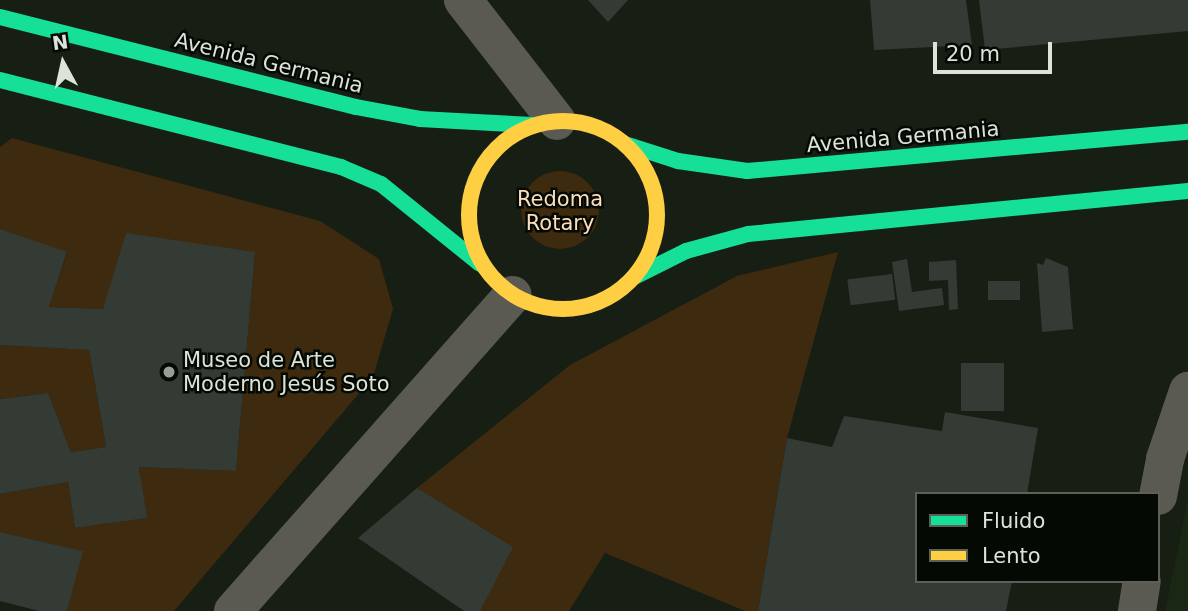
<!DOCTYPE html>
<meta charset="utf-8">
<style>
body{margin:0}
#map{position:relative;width:1188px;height:611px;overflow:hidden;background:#171e14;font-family:"DejaVu Sans",sans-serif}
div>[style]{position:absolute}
.built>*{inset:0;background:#1a2813}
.green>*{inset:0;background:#3e2a0f}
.round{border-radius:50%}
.building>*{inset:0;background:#333b34;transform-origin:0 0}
.street>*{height:38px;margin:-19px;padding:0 19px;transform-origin:19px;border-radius:19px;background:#5a5a53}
.fast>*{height:16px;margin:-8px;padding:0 8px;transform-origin:8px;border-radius:8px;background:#16e098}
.slow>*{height:16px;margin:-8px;padding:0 8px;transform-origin:8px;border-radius:8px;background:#ffcf43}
.slow>.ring{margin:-8px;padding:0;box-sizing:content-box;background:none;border:16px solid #ffcf43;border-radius:50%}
.dots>*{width:19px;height:19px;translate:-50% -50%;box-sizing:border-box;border:4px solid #050904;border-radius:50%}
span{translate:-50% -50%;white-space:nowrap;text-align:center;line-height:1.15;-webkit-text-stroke:5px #050904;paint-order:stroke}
.street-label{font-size:21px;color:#dce3d8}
.park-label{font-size:21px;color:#fcdebd}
.poi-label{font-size:21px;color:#dce3d8}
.left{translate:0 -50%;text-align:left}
.legend{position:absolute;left:915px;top:492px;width:245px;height:91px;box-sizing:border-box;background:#050904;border:2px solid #5b6059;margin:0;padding:9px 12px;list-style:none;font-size:21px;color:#dce3d8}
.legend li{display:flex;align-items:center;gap:14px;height:35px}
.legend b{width:35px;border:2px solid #5b6059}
.north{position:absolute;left:28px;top:28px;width:70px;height:70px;-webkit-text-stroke:5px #050904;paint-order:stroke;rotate:352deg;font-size:19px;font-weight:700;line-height:28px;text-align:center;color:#dce3d8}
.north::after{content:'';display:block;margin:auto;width:24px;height:32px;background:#dce3d8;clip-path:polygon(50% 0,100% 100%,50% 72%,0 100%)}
.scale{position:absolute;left:933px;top:42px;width:119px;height:32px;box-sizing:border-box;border:4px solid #dce3d8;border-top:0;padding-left:9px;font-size:21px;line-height:24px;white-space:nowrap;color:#dce3d8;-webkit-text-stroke:5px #050904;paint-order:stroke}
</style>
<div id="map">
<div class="built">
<div style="clip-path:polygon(1188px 500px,1188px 611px,1165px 611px)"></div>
</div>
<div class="green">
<div style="clip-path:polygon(12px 138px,320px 221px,379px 259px,393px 309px,373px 377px,174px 611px,67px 611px,82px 551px,0 532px,0 494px,68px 482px,75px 528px,146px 518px,139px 467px,236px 471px,255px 252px,103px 309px,49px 307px,67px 253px,0 229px,0 147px)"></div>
<div class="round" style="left:521px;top:171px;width:78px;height:78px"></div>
<div style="clip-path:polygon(838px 252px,787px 438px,758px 611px,745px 611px,605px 553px,569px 611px,480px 611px,417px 488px,570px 365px,737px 276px)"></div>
<div style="clip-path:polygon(0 345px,89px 350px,106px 447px,71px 452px,48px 393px,0 399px)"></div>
</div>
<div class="building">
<div style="clip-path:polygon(588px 0,628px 0,608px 22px)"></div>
<div style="clip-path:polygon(870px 0,966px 0,972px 45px,874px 50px)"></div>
<div style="clip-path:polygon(979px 0,1188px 0,1188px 31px,985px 50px)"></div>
<div style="clip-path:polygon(0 229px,67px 252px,49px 307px,103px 309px,126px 233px,255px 252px,236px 471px,139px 467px,147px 518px,75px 528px,68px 482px,0 494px,0 399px,48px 393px,71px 452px,106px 447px,89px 350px,0 345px)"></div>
<div style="clip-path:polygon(1046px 258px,1068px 267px,1073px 329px,1042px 332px,1037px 263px,1043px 265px)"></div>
<div style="clip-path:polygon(907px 259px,912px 292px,942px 288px,944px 305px,899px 311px,892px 262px)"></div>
<div style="clip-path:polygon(956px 260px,958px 309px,949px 310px,948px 280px,929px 281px,929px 262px)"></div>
<div style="left:892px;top:274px;width:26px;height:45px;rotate:83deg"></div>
<div style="left:1020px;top:281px;width:19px;height:32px;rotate:90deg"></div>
<div style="left:961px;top:363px;width:43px;height:48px"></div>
<div style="clip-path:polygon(945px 412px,1038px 428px,1027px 494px,917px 494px,917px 581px,1012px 581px,1006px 611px,758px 611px,787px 438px,832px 447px,844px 416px,942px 431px)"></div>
<div style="clip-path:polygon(417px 488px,513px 547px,480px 611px,464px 611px,358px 538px)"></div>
<div style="clip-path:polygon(0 532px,83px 551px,67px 611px,39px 611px,0 601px)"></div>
</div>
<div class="street">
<div style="left:463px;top:0;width:153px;rotate:52.2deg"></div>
<div style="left:1158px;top:496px;width:38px;rotate:-79deg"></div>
<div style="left:1165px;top:459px;width:72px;rotate:-71.3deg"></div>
<div style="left:233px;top:611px;width:422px;rotate:-48.5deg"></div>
<div style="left:1137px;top:611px;width:30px;rotate:-81deg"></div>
</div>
<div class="fast">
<div style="left:0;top:17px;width:367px;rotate:14.2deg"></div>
<div style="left:356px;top:107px;width:65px;rotate:10.6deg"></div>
<div style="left:420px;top:119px;width:112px;rotate:3.1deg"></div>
<div style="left:0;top:80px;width:352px;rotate:14.3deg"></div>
<div style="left:341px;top:167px;width:43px;rotate:23deg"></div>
<div style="left:381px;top:184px;width:127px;rotate:38.9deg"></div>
<div style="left:625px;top:144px;width:56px;rotate:17.8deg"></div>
<div style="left:678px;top:161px;width:70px;rotate:8.2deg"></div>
<div style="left:747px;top:171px;width:443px;rotate:-5.1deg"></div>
<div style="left:634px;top:277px;width:58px;rotate:-26.6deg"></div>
<div style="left:686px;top:251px;width:64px;rotate:-15.3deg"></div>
<div style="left:748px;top:234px;width:442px;rotate:-5.6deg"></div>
</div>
<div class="slow">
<div class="ring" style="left:469px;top:121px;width:172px;height:172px"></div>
</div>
<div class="dots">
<div style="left:169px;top:372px;background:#979e93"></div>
</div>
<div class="street-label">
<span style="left:269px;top:63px;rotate:14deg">Avenida Germania</span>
<span style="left:903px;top:137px;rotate:-5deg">Avenida Germania</span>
</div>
<div class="park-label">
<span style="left:560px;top:211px">Redoma<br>Rotary</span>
</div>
<div class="poi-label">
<span class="left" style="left:183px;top:372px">Museo de Arte<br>Moderno Jesús Soto</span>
</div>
<ul class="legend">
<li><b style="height:9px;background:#16e098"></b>Fluido</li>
<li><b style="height:9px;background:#ffcf43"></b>Lento</li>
</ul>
<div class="north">N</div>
<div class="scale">20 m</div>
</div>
